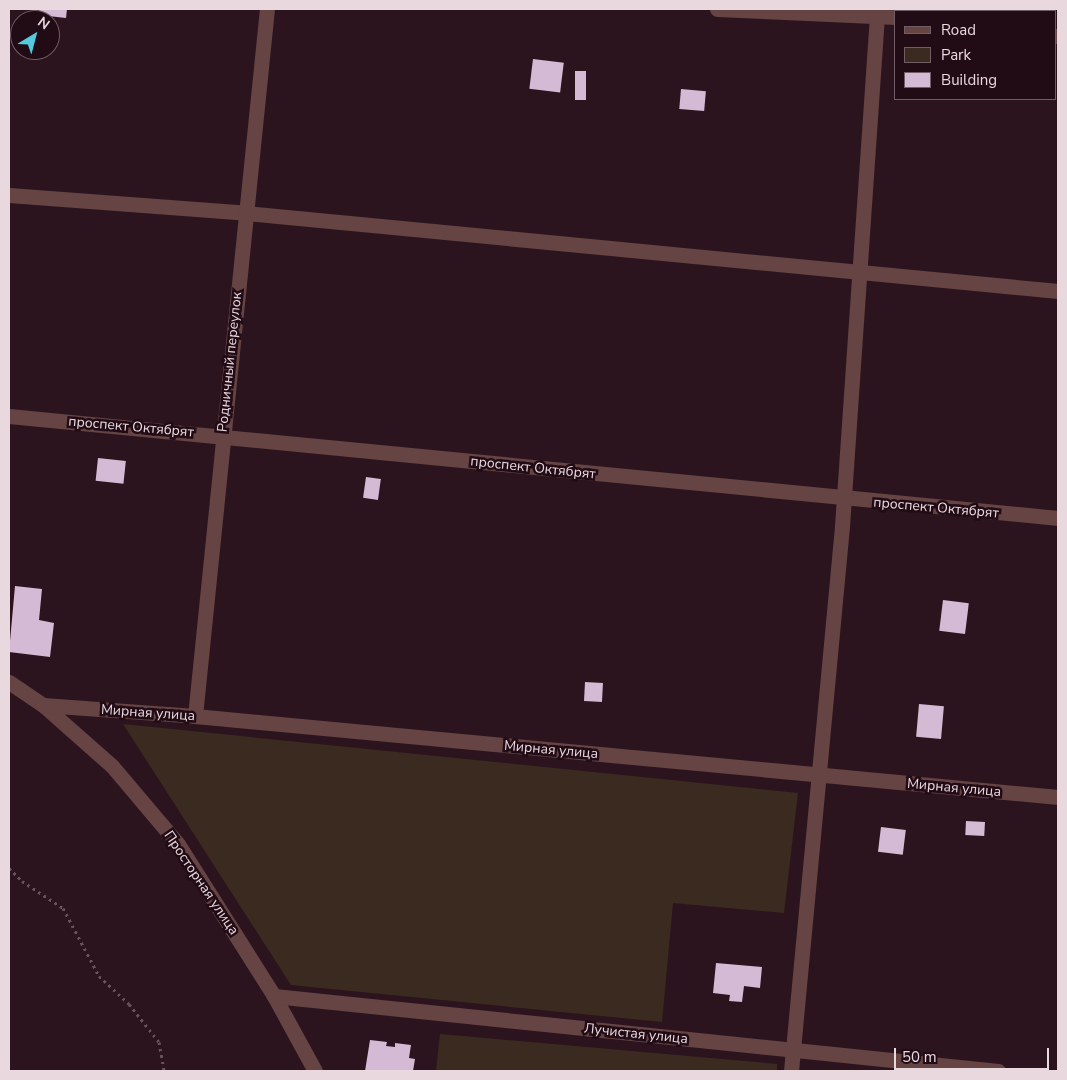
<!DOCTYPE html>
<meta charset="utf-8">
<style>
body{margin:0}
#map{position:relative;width:1067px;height:1080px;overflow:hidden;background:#2c141e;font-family:"Nunito Sans",sans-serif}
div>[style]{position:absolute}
.green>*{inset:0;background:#3b2a1f}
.building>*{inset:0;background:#d4bad5;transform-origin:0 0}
.path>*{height:3px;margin-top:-1.5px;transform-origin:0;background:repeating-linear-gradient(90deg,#68525b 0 2.5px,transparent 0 6.5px)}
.minor>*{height:15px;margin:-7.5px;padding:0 7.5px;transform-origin:7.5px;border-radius:7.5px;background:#664443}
span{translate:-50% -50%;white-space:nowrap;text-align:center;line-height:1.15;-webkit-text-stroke:5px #210b15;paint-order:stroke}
.street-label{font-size:14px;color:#e9d8de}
.frame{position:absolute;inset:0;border:10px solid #e9d8de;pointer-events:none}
.legend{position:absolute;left:894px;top:10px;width:162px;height:90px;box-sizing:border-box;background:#210b15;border:1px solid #715d65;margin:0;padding:6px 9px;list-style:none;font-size:15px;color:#e9d8de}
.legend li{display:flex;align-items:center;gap:10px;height:25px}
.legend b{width:25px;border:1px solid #715d65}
.north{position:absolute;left:10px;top:10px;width:50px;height:50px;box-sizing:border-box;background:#210b15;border:1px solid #715d65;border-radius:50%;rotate:37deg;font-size:14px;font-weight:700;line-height:20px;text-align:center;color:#e9d8de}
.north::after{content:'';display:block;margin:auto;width:18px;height:22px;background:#55cadf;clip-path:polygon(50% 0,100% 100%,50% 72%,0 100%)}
.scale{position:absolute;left:894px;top:1048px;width:155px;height:22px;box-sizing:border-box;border:2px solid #e9d8de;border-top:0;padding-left:6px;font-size:15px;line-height:18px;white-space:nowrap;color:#e9d8de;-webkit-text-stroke:4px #210b15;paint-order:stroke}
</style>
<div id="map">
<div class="green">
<div style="clip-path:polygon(123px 724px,798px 793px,784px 913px,673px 903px,662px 1022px,291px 985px)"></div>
<div style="clip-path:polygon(440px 1034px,777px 1064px,777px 1071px,436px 1071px)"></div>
</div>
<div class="building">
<div style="clip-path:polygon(39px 9px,67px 9px,66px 18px,39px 15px)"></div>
<div style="left:533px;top:59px;width:31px;height:30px;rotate:7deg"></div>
<div style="left:575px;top:71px;width:11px;height:29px"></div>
<div style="left:681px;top:89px;width:25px;height:20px;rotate:5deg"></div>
<div style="left:98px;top:458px;width:28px;height:23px;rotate:6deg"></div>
<div style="left:366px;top:477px;width:15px;height:21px;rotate:8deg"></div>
<div style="clip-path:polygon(15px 586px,42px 589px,39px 620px,54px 623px,50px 657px,9px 652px)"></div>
<div style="left:943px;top:600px;width:26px;height:31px;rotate:7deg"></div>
<div style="left:585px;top:682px;width:18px;height:19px;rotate:3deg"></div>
<div style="left:919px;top:704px;width:25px;height:33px;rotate:5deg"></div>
<div style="left:966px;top:821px;width:19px;height:14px;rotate:3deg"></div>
<div style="left:881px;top:827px;width:25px;height:25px;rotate:7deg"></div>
<div style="clip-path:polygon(716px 963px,762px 967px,760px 988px,744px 986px,742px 1002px,729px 1001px,730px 995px,713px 993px)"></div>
<div style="clip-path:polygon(370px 1040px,387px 1042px,386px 1046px,395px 1047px,395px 1043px,411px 1045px,409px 1058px,415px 1059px,413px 1071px,365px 1071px)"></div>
</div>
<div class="path">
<div style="left:9px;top:868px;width:18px;rotate:45deg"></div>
<div style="left:22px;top:881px;width:49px;rotate:33.4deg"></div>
<div style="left:63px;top:908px;width:77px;rotate:62.1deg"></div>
<div style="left:99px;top:976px;width:41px;rotate:43deg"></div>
<div style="left:129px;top:1004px;width:48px;rotate:51.7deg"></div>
<div style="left:159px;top:1042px;width:29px;rotate:80deg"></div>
</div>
<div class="minor">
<div style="left:717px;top:9px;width:179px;rotate:2.6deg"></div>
<div style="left:1056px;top:36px;width:2px"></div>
<div style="left:9px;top:195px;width:238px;rotate:4.3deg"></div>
<div style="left:246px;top:213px;width:816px;rotate:5.49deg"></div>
<div style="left:9px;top:416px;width:1054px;rotate:5.55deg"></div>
<div style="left:9px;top:682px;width:41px;rotate:34.1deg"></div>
<div style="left:43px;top:705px;width:92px;rotate:41.5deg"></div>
<div style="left:112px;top:766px;width:102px;rotate:49.8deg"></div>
<div style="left:178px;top:844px;width:180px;rotate:57.7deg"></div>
<div style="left:274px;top:996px;width:85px;rotate:61.3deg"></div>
<div style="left:43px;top:705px;width:152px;rotate:4.1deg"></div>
<div style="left:195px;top:716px;width:867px;rotate:5.36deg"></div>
<div style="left:195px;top:716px;width:711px;rotate:-84.19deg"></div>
<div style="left:274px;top:996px;width:728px;rotate:5.91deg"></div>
<div style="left:791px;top:1071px;width:547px;rotate:-84.65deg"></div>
<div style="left:842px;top:526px;width:512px;rotate:-86.08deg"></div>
</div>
<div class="street-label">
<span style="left:230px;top:362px;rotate:-84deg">Родничный переулок</span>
<span style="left:131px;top:427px;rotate:5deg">проспект Октябрят</span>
<span style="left:533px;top:468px;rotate:6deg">проспект Октябрят</span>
<span style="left:936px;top:508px;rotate:5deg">проспект Октябрят</span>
<span style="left:148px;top:713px;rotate:4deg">Мирная улица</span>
<span style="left:551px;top:750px;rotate:5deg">Мирная улица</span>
<span style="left:954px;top:788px;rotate:5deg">Мирная улица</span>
<span style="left:201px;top:883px;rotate:56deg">Просторная улица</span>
<span style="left:636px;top:1034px;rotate:6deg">Лучистая улица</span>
</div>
<div class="frame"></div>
<ul class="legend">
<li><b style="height:6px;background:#664443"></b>Road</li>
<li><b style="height:14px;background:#3b2a1f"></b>Park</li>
<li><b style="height:14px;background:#d4bad5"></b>Building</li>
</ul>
<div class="north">N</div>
<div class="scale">50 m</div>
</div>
